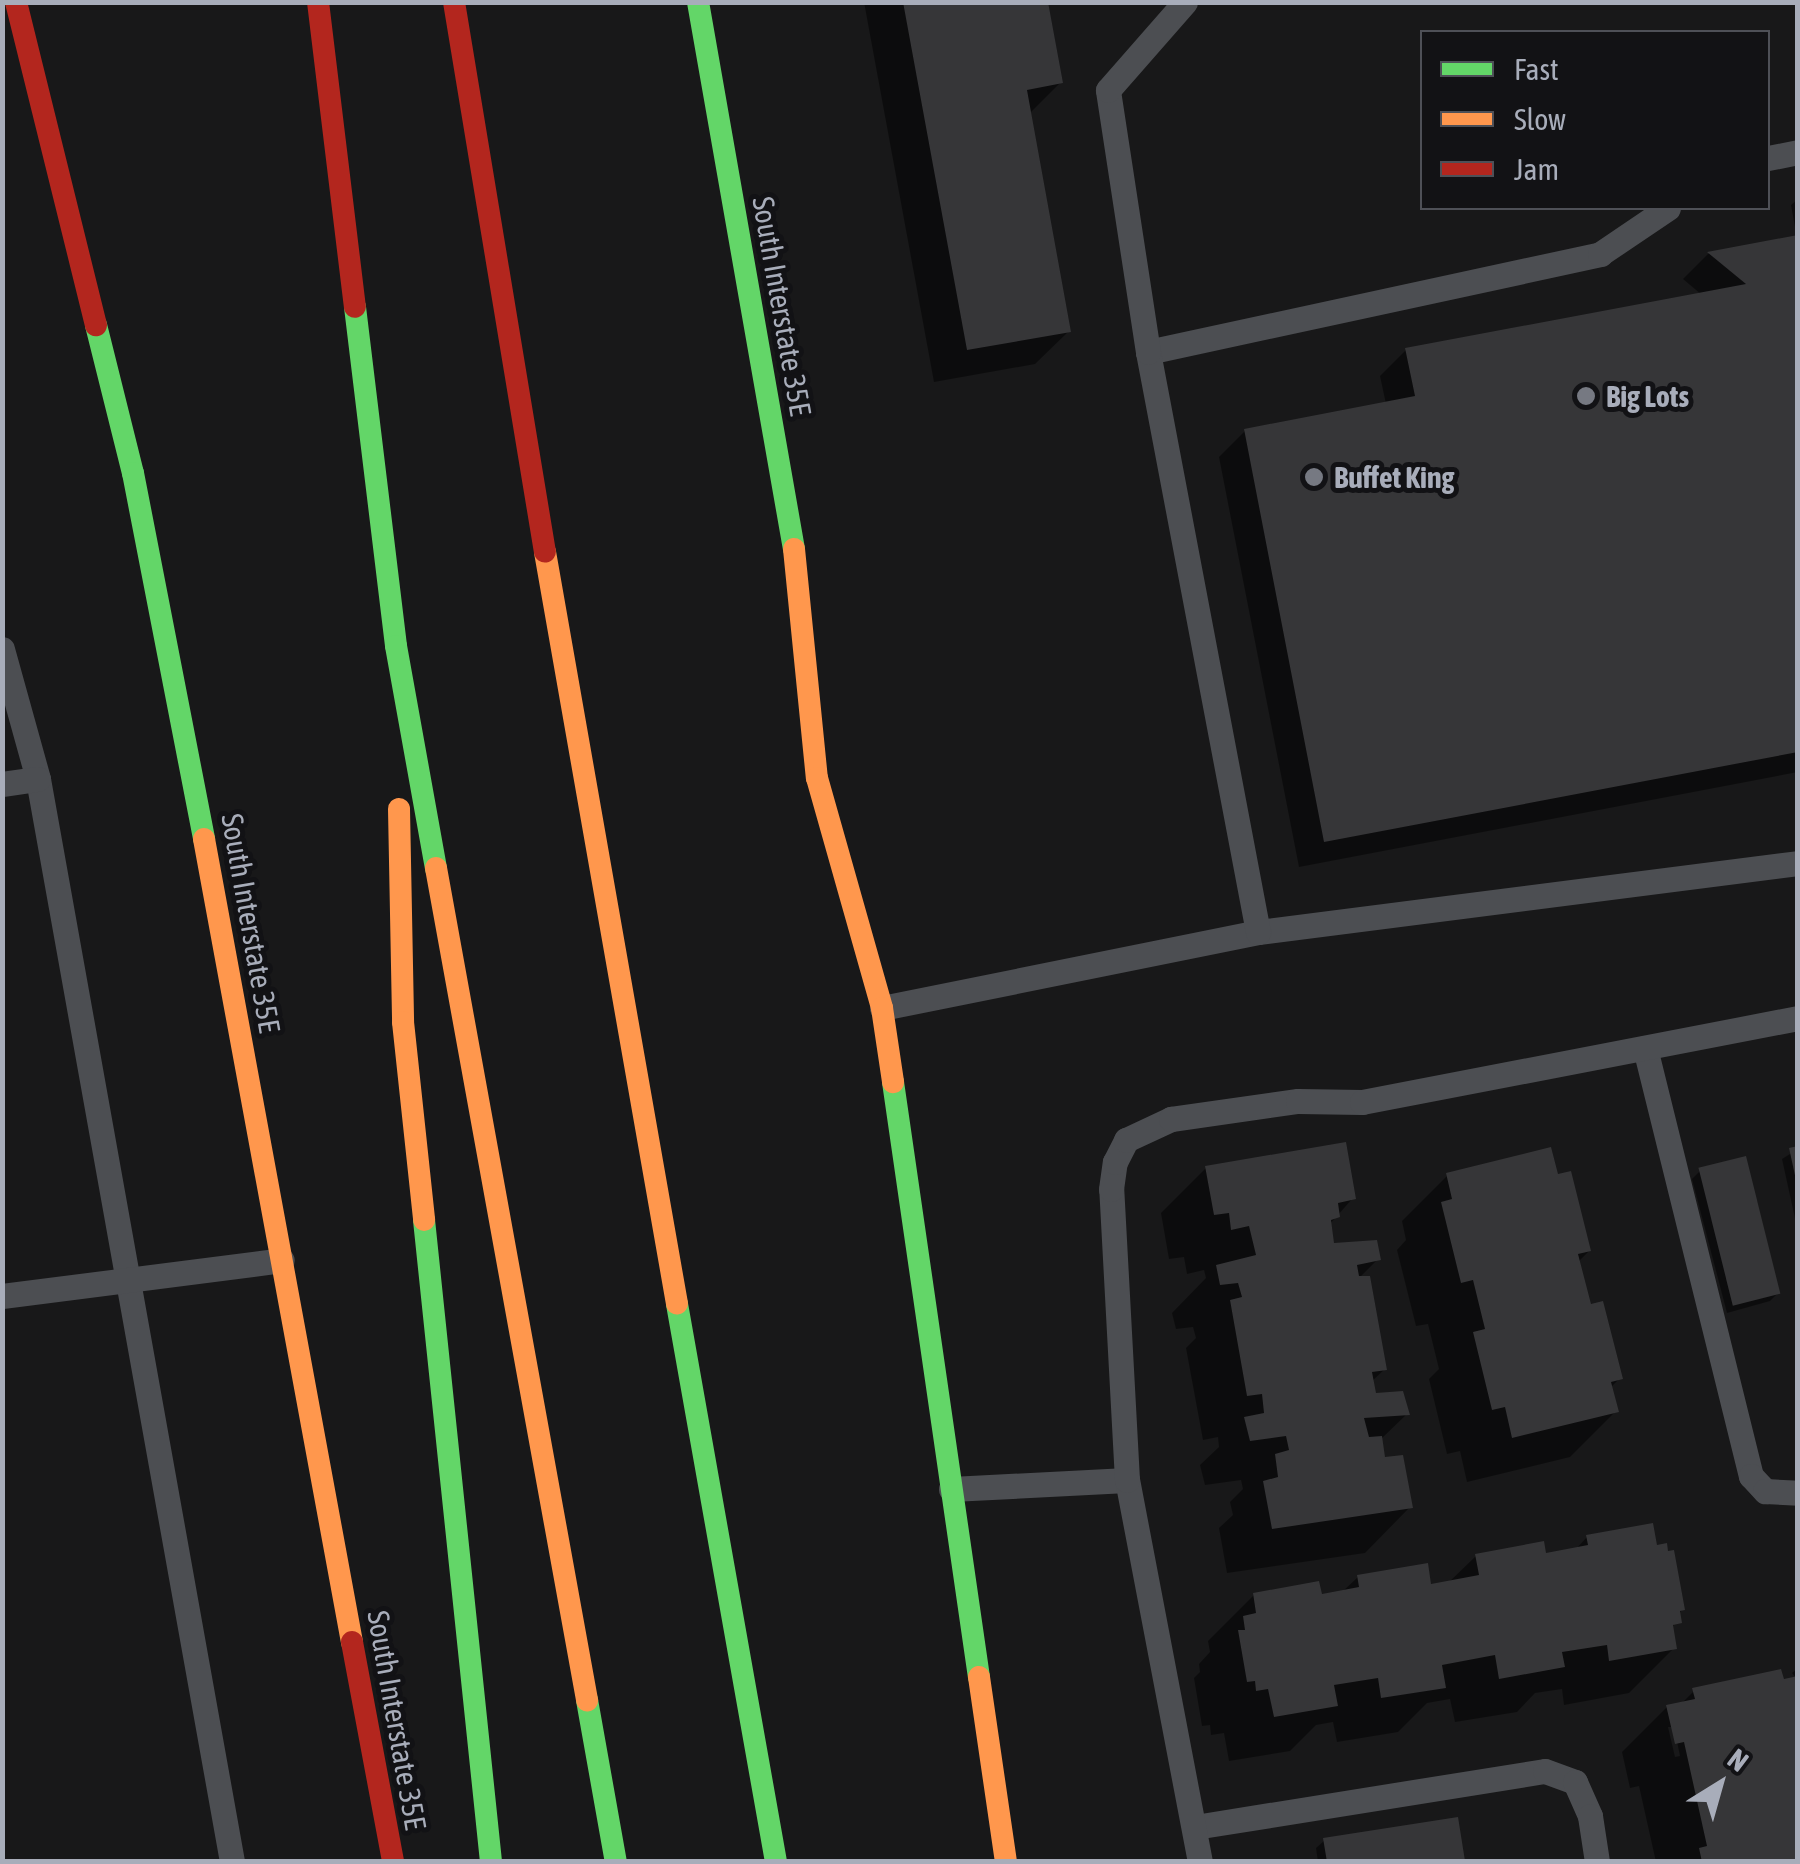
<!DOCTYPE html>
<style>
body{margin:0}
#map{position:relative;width:1800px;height:1864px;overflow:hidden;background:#181819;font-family:"Asap Condensed",sans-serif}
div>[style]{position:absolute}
.shadow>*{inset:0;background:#0007}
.building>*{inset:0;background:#363638;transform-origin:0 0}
.lane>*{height:25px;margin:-12.5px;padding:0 12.5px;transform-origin:12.5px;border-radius:12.5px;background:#4c4e52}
.fast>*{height:22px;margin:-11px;padding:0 11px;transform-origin:11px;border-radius:11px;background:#63d668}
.slow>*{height:22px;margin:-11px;padding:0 11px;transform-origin:11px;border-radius:11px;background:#ff974d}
.jam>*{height:22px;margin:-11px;padding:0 11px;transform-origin:11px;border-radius:11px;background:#b3261e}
.dots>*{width:28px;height:28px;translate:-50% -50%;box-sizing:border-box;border:5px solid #121215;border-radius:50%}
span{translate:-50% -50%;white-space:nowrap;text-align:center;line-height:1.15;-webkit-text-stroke:10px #121215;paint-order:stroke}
.street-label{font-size:30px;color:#a8adba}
.poi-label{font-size:30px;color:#a8adba;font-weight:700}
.left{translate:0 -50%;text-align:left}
.frame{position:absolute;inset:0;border:5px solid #a8adba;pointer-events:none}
.legend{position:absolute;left:1420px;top:30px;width:350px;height:180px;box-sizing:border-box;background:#121215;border:2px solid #4e5057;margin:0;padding:12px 18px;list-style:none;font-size:30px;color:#a8adba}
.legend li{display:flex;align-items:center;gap:20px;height:50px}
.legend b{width:50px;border:2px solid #4e5057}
.north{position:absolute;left:1670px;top:1734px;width:100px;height:100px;-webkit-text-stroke:8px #121215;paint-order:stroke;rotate:37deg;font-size:28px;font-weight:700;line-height:40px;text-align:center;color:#a8adba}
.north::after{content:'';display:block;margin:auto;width:35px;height:45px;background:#a8adba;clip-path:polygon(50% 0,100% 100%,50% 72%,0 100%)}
</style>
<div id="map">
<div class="shadow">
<div style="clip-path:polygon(864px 2px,1046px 2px,1060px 83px,1029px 114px,1069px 331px,1035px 364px,934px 382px)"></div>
<div style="clip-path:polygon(1798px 199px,1798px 772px,1299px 867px,1219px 457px,1245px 431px,1386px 404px,1380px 376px,1406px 350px,1702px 295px,1683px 279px,1708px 254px,1797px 238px,1791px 205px)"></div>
<div style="clip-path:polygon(1798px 1149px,1798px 1232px,1782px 1159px)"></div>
<div style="clip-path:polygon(1206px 1168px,1353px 1198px,1329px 1225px,1332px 1246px,1378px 1259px,1358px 1279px,1385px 1369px,1371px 1382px,1374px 1395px,1407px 1414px,1380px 1440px,1383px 1460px,1410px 1507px,1365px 1553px,1227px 1573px,1219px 1528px,1233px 1515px,1230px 1502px,1243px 1489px,1241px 1480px,1205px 1485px,1200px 1465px,1219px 1447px,1218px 1437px,1203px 1440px,1186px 1348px,1196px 1338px,1193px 1327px,1176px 1329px,1172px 1313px,1206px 1278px,1204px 1270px,1187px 1274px,1184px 1257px,1169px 1259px,1161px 1213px)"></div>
<div style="clip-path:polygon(1701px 1170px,1778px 1293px,1770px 1301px,1727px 1313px,1692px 1179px)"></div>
<div style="clip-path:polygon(1447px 1176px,1557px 1177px,1589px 1251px,1578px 1262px,1589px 1307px,1620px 1378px,1610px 1388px,1616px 1411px,1570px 1457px,1467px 1482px,1460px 1451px,1447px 1454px,1429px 1379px,1439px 1369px,1428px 1324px,1416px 1326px,1397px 1250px,1406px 1240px,1402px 1221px)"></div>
<div style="clip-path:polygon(1587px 1537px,1655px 1548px,1682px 1609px,1671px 1630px,1674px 1648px,1629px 1693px,1564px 1705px,1562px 1689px,1535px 1693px,1517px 1712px,1455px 1722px,1450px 1699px,1427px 1703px,1398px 1732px,1337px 1742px,1333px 1722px,1316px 1725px,1290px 1751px,1229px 1761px,1224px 1733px,1211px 1735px,1210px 1725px,1202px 1726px,1194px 1678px,1200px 1672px,1199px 1664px,1210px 1652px,1208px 1641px,1254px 1595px,1320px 1597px,1342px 1592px,1358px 1577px,1429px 1587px,1448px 1583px,1476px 1556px,1544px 1555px,1575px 1550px)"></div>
<div style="clip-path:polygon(evenodd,1798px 1668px,1798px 1862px,1656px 1862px,1639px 1786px,1630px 1788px,1622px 1752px,1667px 1707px,1680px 1705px,1694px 1691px,1797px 1679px,1792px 1673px,1798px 1668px,1668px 1727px,1674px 1727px,1680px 1756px,1675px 1757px,1668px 1727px)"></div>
<div style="clip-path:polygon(1325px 1840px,1463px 1860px,1318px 1862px,1316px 1848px)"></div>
</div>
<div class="building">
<div style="clip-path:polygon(903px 2px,1048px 2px,1063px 83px,1027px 90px,1071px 332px,967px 350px)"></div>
<div style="clip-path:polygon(1798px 235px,1798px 752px,1324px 842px,1244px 429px,1415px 396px,1405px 348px,1746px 284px,1707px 252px)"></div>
<div style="clip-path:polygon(1346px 1142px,1356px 1199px,1338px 1203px,1340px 1217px,1331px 1220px,1334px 1243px,1377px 1240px,1381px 1260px,1357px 1265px,1359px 1276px,1370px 1276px,1387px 1370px,1372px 1372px,1376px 1393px,1403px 1391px,1410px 1415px,1364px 1418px,1369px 1437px,1382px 1436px,1385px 1457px,1403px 1455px,1413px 1508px,1272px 1529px,1263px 1481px,1278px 1477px,1275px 1454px,1289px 1450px,1286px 1436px,1250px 1441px,1244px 1417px,1264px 1413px,1262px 1394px,1247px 1396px,1230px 1300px,1242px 1297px,1238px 1283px,1220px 1285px,1216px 1265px,1256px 1255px,1249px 1226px,1231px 1230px,1229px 1213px,1214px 1215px,1205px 1166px)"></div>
<div style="clip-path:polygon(1798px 1146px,1798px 1180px,1796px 1180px,1789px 1148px)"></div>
<div style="clip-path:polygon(1551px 1147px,1558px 1174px,1571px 1171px,1591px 1251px,1578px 1254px,1591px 1304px,1603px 1301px,1623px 1379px,1611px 1382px,1619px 1412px,1512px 1438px,1505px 1407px,1492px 1410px,1473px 1332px,1485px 1329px,1473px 1280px,1461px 1283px,1441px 1202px,1452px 1199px,1446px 1173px)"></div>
<div style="left:1746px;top:1156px;width:142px;height:49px;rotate:76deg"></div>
<div style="clip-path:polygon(1653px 1523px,1657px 1545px,1667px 1543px,1668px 1551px,1674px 1550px,1685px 1610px,1680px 1611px,1682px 1623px,1673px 1625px,1677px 1649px,1609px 1661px,1607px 1645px,1562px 1652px,1565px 1667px,1499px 1679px,1495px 1655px,1442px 1665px,1446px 1688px,1381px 1698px,1378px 1678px,1334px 1685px,1338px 1706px,1274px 1717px,1268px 1689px,1256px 1691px,1255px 1681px,1247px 1682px,1238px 1630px,1245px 1630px,1243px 1616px,1256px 1613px,1253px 1593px,1319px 1581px,1322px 1594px,1359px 1587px,1357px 1575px,1428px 1563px,1431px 1584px,1479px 1575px,1475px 1554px,1544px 1541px,1546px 1553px,1588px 1545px,1586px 1535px)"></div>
<div style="clip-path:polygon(1781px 1669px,1784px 1679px,1798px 1676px,1798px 1862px,1702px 1862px,1699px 1848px,1707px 1846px,1684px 1742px,1675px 1744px,1666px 1705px,1695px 1699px,1692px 1688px)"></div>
<div style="clip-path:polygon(1458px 1817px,1465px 1861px,1327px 1862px,1323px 1838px)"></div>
</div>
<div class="lane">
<div style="left:1768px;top:158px;width:31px;rotate:-11deg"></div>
<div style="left:1148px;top:352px;width:463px;rotate:-12.2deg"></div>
<div style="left:1600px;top:254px;width:82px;rotate:-34.1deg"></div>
<div style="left:2px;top:649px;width:135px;rotate:74.5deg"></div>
<div style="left:38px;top:779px;width:1100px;rotate:79.84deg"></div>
<div style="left:2px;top:784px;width:36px;rotate:-8deg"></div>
<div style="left:1258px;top:932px;width:544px;rotate:-7.28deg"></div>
<div style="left:882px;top:1008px;width:384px;rotate:-11.4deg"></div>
<div style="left:1258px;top:932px;width:590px;rotate:-100.74deg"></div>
<div style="left:1148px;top:352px;width:265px;rotate:-98.7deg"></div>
<div style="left:1108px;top:90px;width:117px;rotate:-48.8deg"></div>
<div style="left:1645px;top:1048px;width:441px;rotate:76.1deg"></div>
<div style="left:1751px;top:1476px;width:21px;rotate:47deg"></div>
<div style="left:1765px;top:1491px;width:33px;rotate:3deg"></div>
<div style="left:2px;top:1296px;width:282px;rotate:-7.3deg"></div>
<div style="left:951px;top:1489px;width:176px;rotate:-2.9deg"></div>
<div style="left:1195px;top:1827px;width:354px;rotate:-9.1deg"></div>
<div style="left:1545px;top:1771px;width:32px;rotate:20deg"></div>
<div style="left:1575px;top:1782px;width:37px;rotate:66deg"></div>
<div style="left:1590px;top:1816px;width:47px;rotate:81.3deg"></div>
<div style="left:1200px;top:1862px;width:389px;rotate:-100.8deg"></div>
<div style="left:1127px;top:1480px;width:291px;rotate:-93.1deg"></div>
<div style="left:1111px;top:1189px;width:27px;rotate:-82deg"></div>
<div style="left:1115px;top:1162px;width:25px;rotate:-63deg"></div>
<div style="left:1126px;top:1140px;width:50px;rotate:-25deg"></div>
<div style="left:1171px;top:1119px;width:128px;rotate:-8.1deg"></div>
<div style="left:1298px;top:1101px;width:64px;rotate:0.9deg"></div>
<div style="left:1362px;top:1102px;width:444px;rotate:-10.9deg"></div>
</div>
<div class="fast">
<div style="left:698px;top:2px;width:555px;rotate:80.05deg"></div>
<div style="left:355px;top:307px;width:341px;rotate:83.1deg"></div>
<div style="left:396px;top:646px;width:226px;rotate:79.8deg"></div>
<div style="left:96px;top:325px;width:153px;rotate:76deg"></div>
<div style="left:133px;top:473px;width:373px;rotate:79deg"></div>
<div style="left:893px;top:1082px;width:601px;rotate:81.78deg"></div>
<div style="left:424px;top:1220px;width:645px;rotate:84.04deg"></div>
<div style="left:677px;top:1304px;width:567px;rotate:79.94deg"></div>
<div style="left:587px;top:1700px;width:165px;rotate:79.9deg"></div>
</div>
<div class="slow">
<div style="left:794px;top:549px;width:230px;rotate:84.3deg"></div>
<div style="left:817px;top:778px;width:239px;rotate:74.2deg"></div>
<div style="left:882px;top:1008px;width:75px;rotate:81.5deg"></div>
<div style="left:545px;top:552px;width:763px;rotate:80.04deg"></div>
<div style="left:399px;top:809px;width:213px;rotate:88.9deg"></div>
<div style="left:403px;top:1022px;width:199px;rotate:83.9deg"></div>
<div style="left:204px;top:839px;width:817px;rotate:79.56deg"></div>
<div style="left:436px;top:868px;width:846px;rotate:79.71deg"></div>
<div style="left:979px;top:1677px;width:187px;rotate:81.7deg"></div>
</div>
<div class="jam">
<div style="left:16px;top:2px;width:333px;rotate:76.1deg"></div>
<div style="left:318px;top:2px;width:307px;rotate:83.1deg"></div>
<div style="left:454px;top:2px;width:557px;rotate:80.61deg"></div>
<div style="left:352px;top:1642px;width:224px;rotate:79.4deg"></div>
</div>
<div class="dots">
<div style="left:1586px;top:396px;background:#767982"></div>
<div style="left:1314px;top:477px;background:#767982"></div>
</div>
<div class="street-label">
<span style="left:782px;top:306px;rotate:80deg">South Interstate 35E</span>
<span style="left:251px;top:923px;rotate:80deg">South Interstate 35E</span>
<span style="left:397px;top:1720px;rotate:80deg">South Interstate 35E</span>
</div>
<div class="poi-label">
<span class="left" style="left:1606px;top:396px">Big Lots</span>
<span class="left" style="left:1334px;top:477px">Buffet King</span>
</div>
<div class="frame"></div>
<ul class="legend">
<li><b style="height:12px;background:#63d668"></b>Fast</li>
<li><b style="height:12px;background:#ff974d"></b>Slow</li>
<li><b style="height:12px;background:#b3261e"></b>Jam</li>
</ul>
<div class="north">N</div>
</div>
